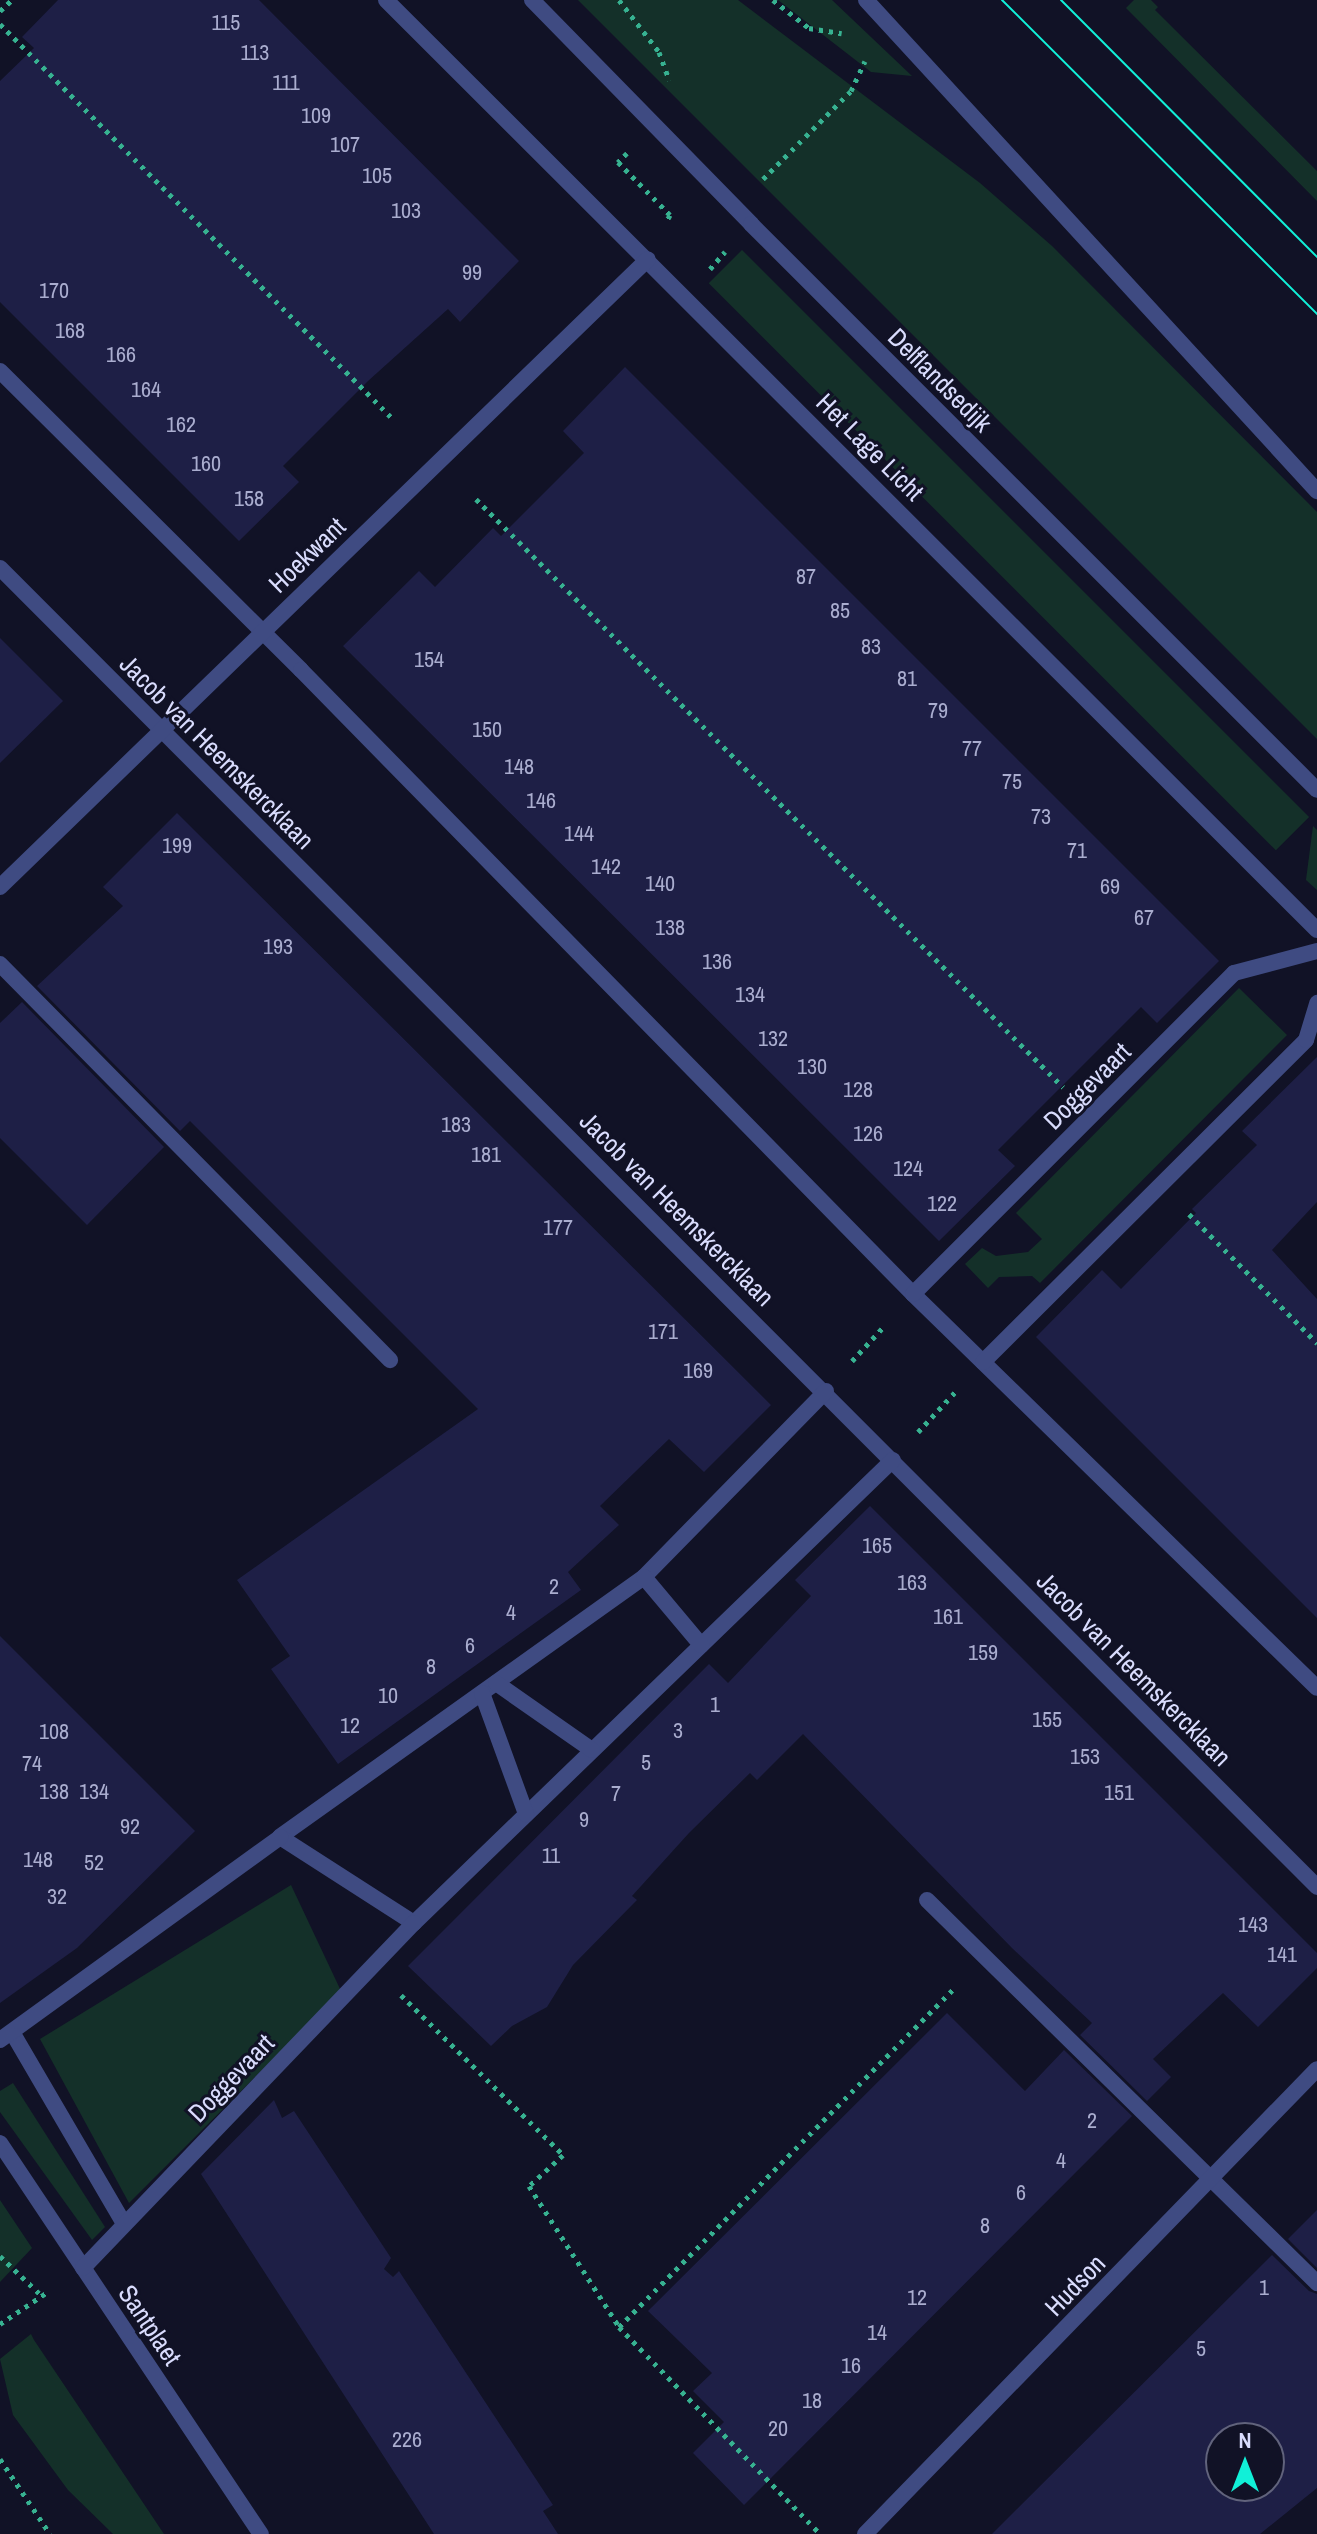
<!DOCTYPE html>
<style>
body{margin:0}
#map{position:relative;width:1317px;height:2534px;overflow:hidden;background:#111226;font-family:"Archivo Narrow",sans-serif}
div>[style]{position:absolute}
.green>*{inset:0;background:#143029;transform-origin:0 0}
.building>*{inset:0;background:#1e1f46}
.path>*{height:5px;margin-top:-2.5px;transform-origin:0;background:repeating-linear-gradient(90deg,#37b291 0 4px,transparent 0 10px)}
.lane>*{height:16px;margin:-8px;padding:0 8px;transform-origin:8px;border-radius:8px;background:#3f4b82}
.street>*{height:16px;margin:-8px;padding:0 8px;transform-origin:8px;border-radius:8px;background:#3f4b82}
.tram>*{height:2px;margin:-1px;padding:0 1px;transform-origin:1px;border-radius:1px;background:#11f0d8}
span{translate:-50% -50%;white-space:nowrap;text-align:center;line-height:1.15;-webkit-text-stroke:6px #111226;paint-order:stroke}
.number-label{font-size:22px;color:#aaadcf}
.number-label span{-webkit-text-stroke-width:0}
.street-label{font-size:26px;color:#d9dcfd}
.north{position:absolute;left:1205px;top:2422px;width:80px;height:80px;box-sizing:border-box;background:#111226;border:2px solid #61637c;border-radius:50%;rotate:0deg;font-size:22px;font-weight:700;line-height:32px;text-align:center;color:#d9dcfd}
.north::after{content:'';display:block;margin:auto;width:28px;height:36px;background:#11f0d8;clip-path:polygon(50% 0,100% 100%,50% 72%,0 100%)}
</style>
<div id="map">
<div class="green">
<div style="clip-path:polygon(578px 0,738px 0,980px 183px,1052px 246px,1317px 512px,1317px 739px)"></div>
<div style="clip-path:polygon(778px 0,832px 0,912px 76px,871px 72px)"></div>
<div style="clip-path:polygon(1134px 0,1151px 0,1158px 7px,1155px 10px,1317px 171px,1317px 201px,1126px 8px)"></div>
<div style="left:742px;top:250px;width:802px;height:47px;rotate:45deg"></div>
<div style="clip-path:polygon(1313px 826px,1317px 830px,1317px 890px,1306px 880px)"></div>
<div style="clip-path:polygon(1239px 988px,1287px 1035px,1040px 1283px,1032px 1276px,999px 1277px,988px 1288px,965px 1264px,982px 1248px,996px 1256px,1028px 1252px,1042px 1239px,1016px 1213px)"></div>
<div style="clip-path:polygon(291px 1885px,341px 1991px,129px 2203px,40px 2039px)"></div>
<div style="clip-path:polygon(13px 2083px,105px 2227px,92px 2240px,0 2112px,0 2091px)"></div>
<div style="clip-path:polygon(0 2200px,32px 2248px,0 2282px)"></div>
<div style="clip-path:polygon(31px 2334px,34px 2340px,164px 2534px,113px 2534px,68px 2490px,13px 2415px,0 2359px)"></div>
</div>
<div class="building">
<div style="clip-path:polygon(58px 0,259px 0,519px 261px,460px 322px,448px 309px,368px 381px,283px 466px,299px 482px,239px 541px,0 302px,0 81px,34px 48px,22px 37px)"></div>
<div style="clip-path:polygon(625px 367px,1219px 961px,1157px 1023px,1141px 1007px,998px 1150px,1015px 1166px,939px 1241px,343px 646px,419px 571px,435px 587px,493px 528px,501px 536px,584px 453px,563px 431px)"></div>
<div style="clip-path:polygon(0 638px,63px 701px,0 763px)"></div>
<div style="clip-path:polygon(177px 813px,771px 1405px,704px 1472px,669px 1439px,600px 1506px,619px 1525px,568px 1572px,581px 1590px,338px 1764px,271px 1669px,290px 1656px,237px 1580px,478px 1409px,190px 1121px,180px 1131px,37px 986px,123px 906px,103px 887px)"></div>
<div style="clip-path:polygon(22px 1002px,164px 1147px,87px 1225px,0 1138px,0 1023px)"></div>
<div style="clip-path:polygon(1317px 1057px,1317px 1202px,1272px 1250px,1317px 1299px,1317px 1618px,1036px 1337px,1102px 1270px,1121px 1289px,1196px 1213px,1192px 1209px,1257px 1145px,1242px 1131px)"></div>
<div style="clip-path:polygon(870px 1506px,1317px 1953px,1317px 1968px,1258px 2027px,1223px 1993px,1153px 2059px,1171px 2077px,1147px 2101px,1080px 2035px,1092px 2023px,1012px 1948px,803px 1734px,757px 1780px,750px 1773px,689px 1833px,632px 1896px,637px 1900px,573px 1965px,547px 2007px,512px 2026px,491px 2046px,408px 1966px,709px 1664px,728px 1683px,811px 1596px,795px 1580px)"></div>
<div style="clip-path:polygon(0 1636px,195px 1831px,77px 1948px,0 2003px)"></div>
<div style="clip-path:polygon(947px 2013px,1025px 2091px,1064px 2050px,1132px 2116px,744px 2505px,693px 2453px,724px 2422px,693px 2391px,712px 2373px,648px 2311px)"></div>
<div style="clip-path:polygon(274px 2100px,282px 2118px,294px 2111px,391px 2258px,384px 2269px,393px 2277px,399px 2271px,553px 2505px,543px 2511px,558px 2534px,434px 2534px,201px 2174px)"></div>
<div style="clip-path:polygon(1317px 2210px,1317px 2268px,1288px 2239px)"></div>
<div style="clip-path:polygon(evenodd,1272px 2255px,1309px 2291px,1317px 2294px,1317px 2488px,1260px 2534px,992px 2534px,1272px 2255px,1221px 2438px,1269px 2438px,1269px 2486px,1221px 2486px,1221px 2438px)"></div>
</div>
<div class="path">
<div style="left:619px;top:0;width:66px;rotate:52.4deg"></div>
<div style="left:659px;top:52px;width:30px;rotate:70deg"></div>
<div style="left:773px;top:0;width:46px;rotate:37.9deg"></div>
<div style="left:809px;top:28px;width:33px;rotate:9deg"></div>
<div style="left:0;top:11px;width:16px;rotate:-43deg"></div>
<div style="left:0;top:24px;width:554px;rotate:45.15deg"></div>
<div style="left:627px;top:153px;width:13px;rotate:135deg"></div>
<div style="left:618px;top:162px;width:74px;rotate:45.5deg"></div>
<div style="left:670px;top:215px;width:8px;rotate:120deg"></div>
<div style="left:763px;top:179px;width:124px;rotate:-45deg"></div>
<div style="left:851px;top:91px;width:33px;rotate:-65deg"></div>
<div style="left:710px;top:269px;width:23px;rotate:-49deg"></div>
<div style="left:476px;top:499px;width:831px;rotate:45.05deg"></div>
<div style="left:1189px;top:1214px;width:182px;rotate:45.2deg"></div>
<div style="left:852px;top:1361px;width:50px;rotate:-47.4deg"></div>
<div style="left:918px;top:1432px;width:57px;rotate:-47.1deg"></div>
<div style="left:401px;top:1995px;width:228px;rotate:44.6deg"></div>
<div style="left:563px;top:2155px;width:46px;rotate:137.6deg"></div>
<div style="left:529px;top:2186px;width:167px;rotate:57.4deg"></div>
<div style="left:619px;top:2327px;width:289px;rotate:45.8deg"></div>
<div style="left:0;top:2256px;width:58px;rotate:43.6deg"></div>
<div style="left:0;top:2324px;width:59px;rotate:-34deg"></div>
<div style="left:619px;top:2327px;width:479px;rotate:-45.3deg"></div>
<div style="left:0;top:2459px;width:90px;rotate:56.3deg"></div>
</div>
<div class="lane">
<div style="left:532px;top:0;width:313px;rotate:45.6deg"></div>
<div style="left:751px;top:224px;width:800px;rotate:45deg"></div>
<div style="left:866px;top:0;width:667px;rotate:47.43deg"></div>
<div style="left:0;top:964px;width:556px;rotate:45.44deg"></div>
<div style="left:927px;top:1900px;width:547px;rotate:44.48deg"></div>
</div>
<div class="street">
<div style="left:386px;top:0;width:1316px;rotate:44.97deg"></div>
<div style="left:0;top:371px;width:424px;rotate:44.8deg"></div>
<div style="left:301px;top:670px;width:874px;rotate:45.56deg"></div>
<div style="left:913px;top:1294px;width:564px;rotate:44.28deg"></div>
<div style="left:0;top:568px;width:1864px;rotate:45.04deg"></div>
<div style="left:0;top:887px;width:902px;rotate:-44.1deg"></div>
<div style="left:913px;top:1294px;width:454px;rotate:-45deg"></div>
<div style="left:1234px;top:973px;width:86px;rotate:-14.8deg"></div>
<div style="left:983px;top:1362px;width:456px;rotate:-44.9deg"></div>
<div style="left:1306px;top:1040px;width:39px;rotate:-73deg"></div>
<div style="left:826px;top:1391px;width:260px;rotate:134.4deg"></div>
<div style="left:644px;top:1577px;width:447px;rotate:144.5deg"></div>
<div style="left:280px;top:1837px;width:159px;rotate:32.7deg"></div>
<div style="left:414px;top:1923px;width:666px;rotate:-44.03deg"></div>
<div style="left:644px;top:1577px;width:89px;rotate:50deg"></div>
<div style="left:496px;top:1683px;width:117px;rotate:34.9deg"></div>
<div style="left:482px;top:1693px;width:129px;rotate:70deg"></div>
<div style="left:12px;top:2032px;width:222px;rotate:59.7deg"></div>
<div style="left:0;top:2040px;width:346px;rotate:-35.9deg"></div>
<div style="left:0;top:2143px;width:470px;rotate:56.3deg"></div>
<div style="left:83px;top:2268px;width:478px;rotate:-46.2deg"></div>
<div style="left:865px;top:2534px;width:648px;rotate:-45.81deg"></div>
</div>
<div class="tram">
<div style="left:1002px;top:0;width:445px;rotate:44.9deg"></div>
<div style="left:1061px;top:0;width:363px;rotate:45.1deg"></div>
</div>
<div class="number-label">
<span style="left:226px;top:23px">115</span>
<span style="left:255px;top:53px">113</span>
<span style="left:286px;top:83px">111</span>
<span style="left:316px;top:116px">109</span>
<span style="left:345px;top:145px">107</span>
<span style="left:377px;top:176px">105</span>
<span style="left:406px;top:211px">103</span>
<span style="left:472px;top:273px">99</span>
<span style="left:54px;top:291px">170</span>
<span style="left:70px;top:331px">168</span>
<span style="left:121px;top:355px">166</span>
<span style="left:146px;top:390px">164</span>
<span style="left:181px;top:425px">162</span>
<span style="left:206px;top:464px">160</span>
<span style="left:249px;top:499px">158</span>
<span style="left:806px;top:577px">87</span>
<span style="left:840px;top:611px">85</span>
<span style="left:871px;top:647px">83</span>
<span style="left:429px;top:660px">154</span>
<span style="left:907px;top:679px">81</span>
<span style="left:938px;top:711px">79</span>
<span style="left:487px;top:730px">150</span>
<span style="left:972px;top:749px">77</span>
<span style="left:519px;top:767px">148</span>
<span style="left:1012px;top:782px">75</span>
<span style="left:541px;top:801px">146</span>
<span style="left:1041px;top:817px">73</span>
<span style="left:579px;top:834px">144</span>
<span style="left:177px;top:846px">199</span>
<span style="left:1077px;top:851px">71</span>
<span style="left:606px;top:867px">142</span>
<span style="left:660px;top:884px">140</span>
<span style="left:1110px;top:887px">69</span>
<span style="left:1144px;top:918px">67</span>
<span style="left:670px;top:928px">138</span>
<span style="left:278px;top:947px">193</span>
<span style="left:717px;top:962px">136</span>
<span style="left:750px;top:995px">134</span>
<span style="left:773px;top:1039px">132</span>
<span style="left:812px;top:1067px">130</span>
<span style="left:858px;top:1090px">128</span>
<span style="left:456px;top:1125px">183</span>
<span style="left:868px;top:1134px">126</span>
<span style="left:486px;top:1155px">181</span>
<span style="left:908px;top:1169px">124</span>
<span style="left:942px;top:1204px">122</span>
<span style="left:558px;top:1228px">177</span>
<span style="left:663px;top:1332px">171</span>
<span style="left:698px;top:1371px">169</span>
<span style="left:877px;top:1546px">165</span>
<span style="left:912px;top:1583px">163</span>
<span style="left:554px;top:1587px">2</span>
<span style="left:511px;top:1613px">4</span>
<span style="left:948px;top:1617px">161</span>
<span style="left:470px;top:1646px">6</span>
<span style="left:983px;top:1653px">159</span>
<span style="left:431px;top:1667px">8</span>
<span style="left:388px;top:1696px">10</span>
<span style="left:715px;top:1705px">1</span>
<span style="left:1047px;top:1720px">155</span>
<span style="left:350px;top:1726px">12</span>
<span style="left:678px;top:1731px">3</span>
<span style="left:54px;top:1732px">108</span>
<span style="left:1085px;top:1757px">153</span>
<span style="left:646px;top:1763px">5</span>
<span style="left:32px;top:1764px">74</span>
<span style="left:54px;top:1792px">138</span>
<span style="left:94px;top:1792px">134</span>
<span style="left:1119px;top:1793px">151</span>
<span style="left:616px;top:1794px">7</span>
<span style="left:584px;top:1820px">9</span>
<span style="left:130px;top:1827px">92</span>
<span style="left:551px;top:1856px">11</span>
<span style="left:38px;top:1860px">148</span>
<span style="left:94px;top:1863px">52</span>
<span style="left:57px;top:1897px">32</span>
<span style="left:1253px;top:1925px">143</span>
<span style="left:1282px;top:1955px">141</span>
<span style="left:1092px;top:2121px">2</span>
<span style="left:1061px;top:2161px">4</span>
<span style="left:1021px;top:2193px">6</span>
<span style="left:985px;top:2226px">8</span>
<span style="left:1264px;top:2288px">1</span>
<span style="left:917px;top:2298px">12</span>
<span style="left:877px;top:2333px">14</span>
<span style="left:1201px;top:2349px">5</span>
<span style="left:851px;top:2366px">16</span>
<span style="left:812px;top:2401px">18</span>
<span style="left:778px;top:2429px">20</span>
<span style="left:407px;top:2440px">226</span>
</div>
<div class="street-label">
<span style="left:940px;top:380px;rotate:45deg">Delflandsedijk</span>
<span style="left:870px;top:447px;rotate:45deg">Het Lage Licht</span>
<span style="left:307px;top:555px;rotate:-44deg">Hoekwant</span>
<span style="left:217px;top:752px;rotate:45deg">Jacob van Heemskercklaan</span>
<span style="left:1087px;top:1086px;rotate:-45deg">Doggevaart</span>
<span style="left:677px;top:1209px;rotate:45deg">Jacob van Heemskercklaan</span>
<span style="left:1134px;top:1669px;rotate:45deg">Jacob van Heemskercklaan</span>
<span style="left:231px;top:2078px;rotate:-46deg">Doggevaart</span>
<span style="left:1075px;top:2285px;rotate:-46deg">Hudson</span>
<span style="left:150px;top:2325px;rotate:56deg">Santplaet</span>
</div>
<div class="north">N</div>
</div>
